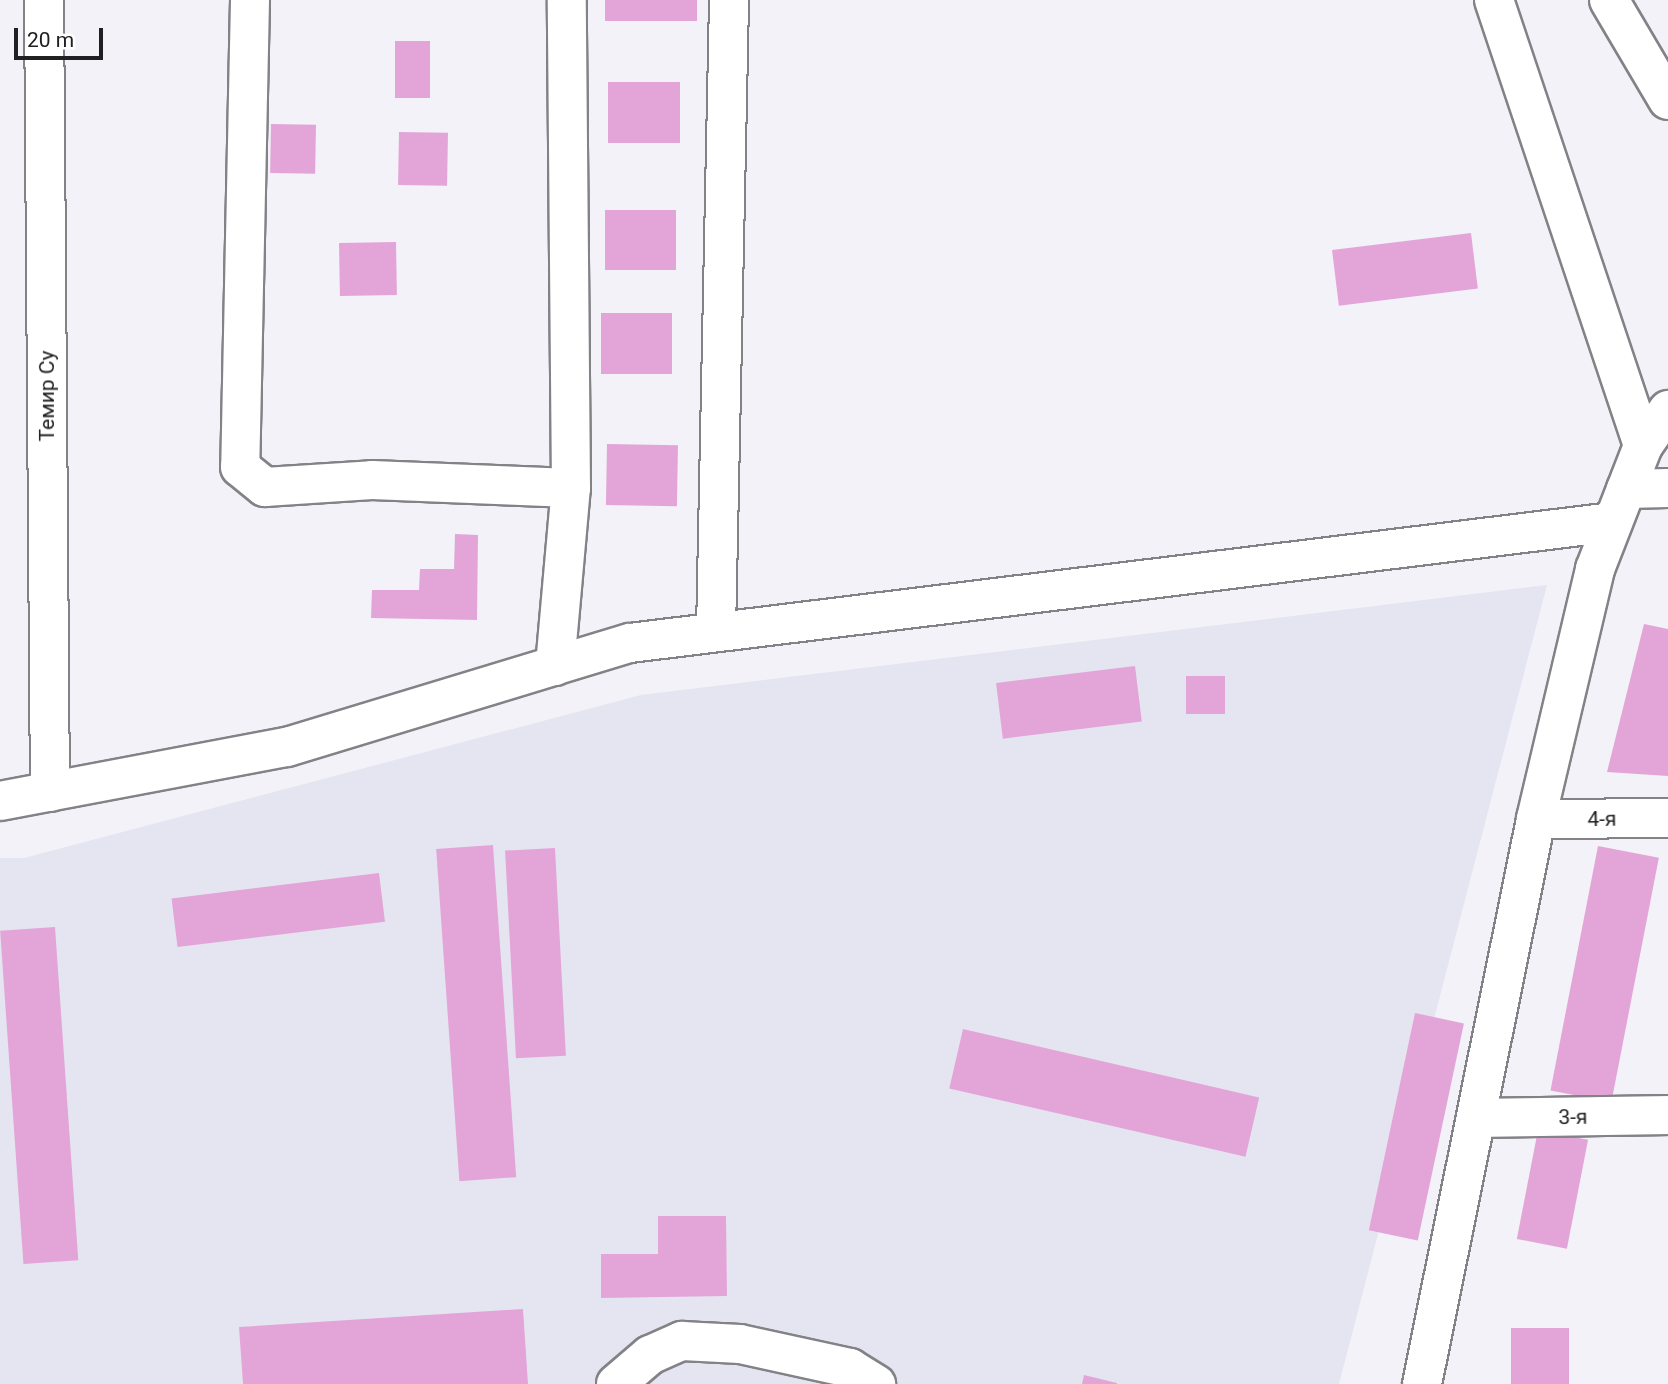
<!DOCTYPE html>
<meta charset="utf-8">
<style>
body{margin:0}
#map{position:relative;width:1668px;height:1384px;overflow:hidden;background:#f2f2f8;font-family:Roboto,sans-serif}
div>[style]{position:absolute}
.built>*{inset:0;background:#e5e5f2}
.building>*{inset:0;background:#e3a5d8;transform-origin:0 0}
.roads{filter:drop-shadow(2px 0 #828287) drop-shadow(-2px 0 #828287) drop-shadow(0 2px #828287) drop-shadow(0 -2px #828287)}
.minor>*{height:38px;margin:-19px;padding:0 19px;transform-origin:19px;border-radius:19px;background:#fff}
span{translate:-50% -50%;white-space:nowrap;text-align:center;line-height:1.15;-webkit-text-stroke:5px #fff;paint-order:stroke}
.street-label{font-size:21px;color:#202022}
.scale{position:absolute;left:14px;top:28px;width:89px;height:32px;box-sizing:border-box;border:4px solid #202022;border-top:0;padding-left:9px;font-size:21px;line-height:24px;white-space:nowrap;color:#202022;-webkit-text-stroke:5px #fff;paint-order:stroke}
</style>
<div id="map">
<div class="built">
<div style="clip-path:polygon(1547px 585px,1339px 1384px,0 1384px,0 858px,24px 858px,641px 695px)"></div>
</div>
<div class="building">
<div style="left:605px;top:0;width:92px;height:21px"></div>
<div style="left:395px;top:41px;width:35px;height:57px"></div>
<div style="left:608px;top:82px;width:72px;height:61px"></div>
<div style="left:271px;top:124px;width:45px;height:49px;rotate:1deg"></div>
<div style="left:399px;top:132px;width:49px;height:53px;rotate:1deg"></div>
<div style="left:605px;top:210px;width:71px;height:60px"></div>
<div style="left:1471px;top:233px;width:56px;height:140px;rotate:83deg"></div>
<div style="left:396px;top:242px;width:53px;height:57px;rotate:89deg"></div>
<div style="left:601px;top:313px;width:71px;height:61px"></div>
<div style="left:607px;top:444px;width:71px;height:61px;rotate:1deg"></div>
<div style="clip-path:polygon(455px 534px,478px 535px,477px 620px,371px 618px,372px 590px,419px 590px,420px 569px,454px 569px)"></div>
<div style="clip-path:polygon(1644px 624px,1668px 629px,1668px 776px,1607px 772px)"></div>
<div style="left:1135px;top:666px;width:56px;height:140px;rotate:83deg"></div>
<div style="left:1186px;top:676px;width:39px;height:38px"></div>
<div style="left:493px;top:845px;width:333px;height:57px;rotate:86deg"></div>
<div style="left:1598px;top:846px;width:62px;height:249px;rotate:11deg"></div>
<div style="left:555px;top:848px;width:208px;height:50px;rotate:87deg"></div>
<div style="left:379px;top:873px;width:49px;height:209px;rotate:83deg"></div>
<div style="left:55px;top:927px;width:334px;height:55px;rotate:86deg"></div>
<div style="left:1415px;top:1013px;width:50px;height:222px;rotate:12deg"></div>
<div style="left:963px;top:1029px;width:304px;height:61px;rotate:13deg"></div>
<div style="left:1538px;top:1130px;width:51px;height:111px;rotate:11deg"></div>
<div style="clip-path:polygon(658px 1216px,726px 1216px,727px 1296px,601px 1298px,601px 1254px,658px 1254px)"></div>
<div style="clip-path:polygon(523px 1309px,528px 1384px,243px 1384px,239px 1327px)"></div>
<div style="left:1511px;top:1328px;width:58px;height:56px"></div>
<div style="clip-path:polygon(1084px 1375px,1117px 1383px,1117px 1384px,1082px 1384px)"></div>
</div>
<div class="roads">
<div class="minor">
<div style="left:44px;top:0;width:792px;rotate:89.57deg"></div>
<div style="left:250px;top:0;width:467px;rotate:91.2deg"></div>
<div style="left:240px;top:467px;width:32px;rotate:39deg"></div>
<div style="left:265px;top:487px;width:107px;rotate:-3.7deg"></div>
<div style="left:372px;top:480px;width:199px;rotate:2.3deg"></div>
<div style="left:1494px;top:0;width:470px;rotate:71.5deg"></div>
<div style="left:1609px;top:0;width:116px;rotate:59.5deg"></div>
<div style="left:1626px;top:489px;width:42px;rotate:-1.4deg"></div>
<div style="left:716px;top:632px;width:632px;rotate:-88.82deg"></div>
<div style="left:555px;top:666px;width:179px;rotate:-84.9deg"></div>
<div style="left:571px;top:488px;width:488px;rotate:-90.5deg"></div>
<div style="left:0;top:801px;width:292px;rotate:-10.7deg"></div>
<div style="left:287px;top:747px;width:358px;rotate:-16.9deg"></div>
<div style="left:630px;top:643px;width:990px;rotate:-7.02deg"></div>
<div style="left:1536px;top:819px;width:132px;rotate:-0.4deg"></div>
<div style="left:1478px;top:1118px;width:190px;rotate:-0.9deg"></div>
<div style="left:616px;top:1384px;width:45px;rotate:-40.5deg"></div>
<div style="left:650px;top:1355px;width:35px;rotate:-24deg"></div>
<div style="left:682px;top:1341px;width:58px;rotate:3deg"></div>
<div style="left:740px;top:1344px;width:113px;rotate:12.3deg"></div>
<div style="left:850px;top:1368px;width:31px;rotate:32deg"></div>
<div style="left:1422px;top:1384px;width:576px;rotate:-78.59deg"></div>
<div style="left:1536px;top:819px;width:257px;rotate:-76.7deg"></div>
<div style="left:1595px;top:569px;width:132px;rotate:-68.7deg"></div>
<div style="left:1643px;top:446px;width:44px;rotate:-55.2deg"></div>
</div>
</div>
<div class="street-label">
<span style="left:47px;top:396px;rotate:-90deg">Темир Су</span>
<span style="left:1602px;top:819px;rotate:-1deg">4-я</span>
<span style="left:1573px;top:1117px;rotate:-1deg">3-я</span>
</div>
<div class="scale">20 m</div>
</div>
